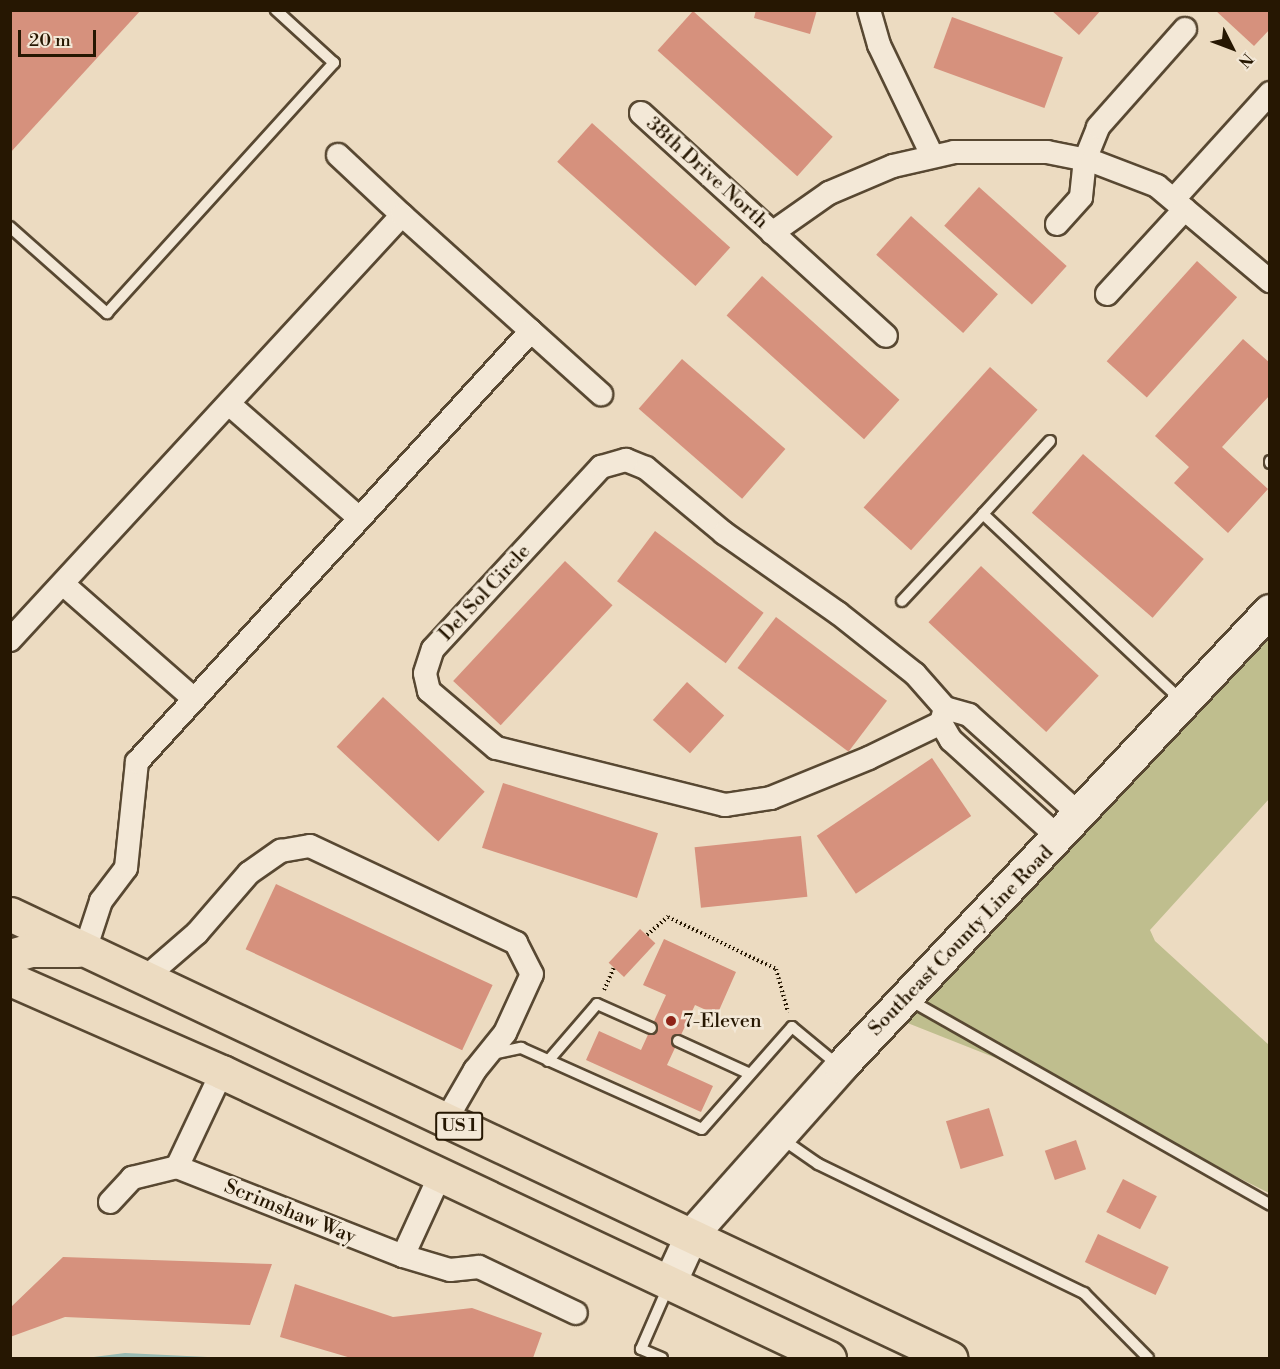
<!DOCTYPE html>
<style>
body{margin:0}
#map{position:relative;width:1280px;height:1369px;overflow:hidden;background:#ecdbc1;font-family:"Libre Bodoni",serif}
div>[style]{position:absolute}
.green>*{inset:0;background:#bfbe8e}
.water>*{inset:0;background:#99bbb3}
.building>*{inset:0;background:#d6917d;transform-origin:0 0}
.path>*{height:4px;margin-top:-2px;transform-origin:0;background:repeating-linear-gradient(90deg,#261702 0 1.5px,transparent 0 4.5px)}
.roads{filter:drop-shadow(2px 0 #584832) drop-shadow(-2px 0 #584832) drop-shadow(0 2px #584832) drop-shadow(0 -2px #584832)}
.lane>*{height:10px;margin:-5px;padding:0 5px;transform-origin:5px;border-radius:5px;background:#f3e8d7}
.street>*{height:22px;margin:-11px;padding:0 11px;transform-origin:11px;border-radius:11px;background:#f3e8d7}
.secondary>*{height:32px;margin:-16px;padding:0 16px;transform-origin:16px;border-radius:16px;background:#f3e8d7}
.primary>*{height:33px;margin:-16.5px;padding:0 16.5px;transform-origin:16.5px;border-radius:16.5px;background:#ecdbc1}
.dots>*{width:16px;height:16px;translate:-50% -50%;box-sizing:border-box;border:3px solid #f3e8d7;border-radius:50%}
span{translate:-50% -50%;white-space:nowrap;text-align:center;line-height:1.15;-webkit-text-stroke:5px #f3e8d7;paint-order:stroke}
.shield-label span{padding:2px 4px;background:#f3e8d7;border:2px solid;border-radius:4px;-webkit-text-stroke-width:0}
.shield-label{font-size:18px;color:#261702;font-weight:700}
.street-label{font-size:20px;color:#261702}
.poi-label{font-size:20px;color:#261702}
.left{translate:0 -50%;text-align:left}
.frame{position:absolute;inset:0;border:12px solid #261702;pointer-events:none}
.north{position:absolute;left:1202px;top:18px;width:60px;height:60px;-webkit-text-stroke:4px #f3e8d7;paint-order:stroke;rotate:132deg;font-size:16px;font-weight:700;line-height:24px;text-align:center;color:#261702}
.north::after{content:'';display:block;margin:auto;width:21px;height:27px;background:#261702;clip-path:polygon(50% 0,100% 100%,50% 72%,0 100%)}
.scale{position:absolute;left:18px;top:30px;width:78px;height:27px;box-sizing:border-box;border:3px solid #261702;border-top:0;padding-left:8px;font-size:18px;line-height:21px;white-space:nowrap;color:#261702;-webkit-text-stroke:4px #f3e8d7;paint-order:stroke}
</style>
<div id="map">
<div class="green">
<div style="clip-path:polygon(1269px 634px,1269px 799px,1150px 930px,1155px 941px,1269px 1045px,1269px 1193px,1011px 1064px,905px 1022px)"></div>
</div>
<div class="water">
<div style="clip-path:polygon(125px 1353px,228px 1358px,86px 1358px)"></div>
</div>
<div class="building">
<div style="clip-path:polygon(10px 10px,141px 10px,10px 153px)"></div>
<div style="clip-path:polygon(756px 10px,817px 10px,810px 34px,754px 18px)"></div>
<div style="clip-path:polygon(1051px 10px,1101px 10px,1079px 35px)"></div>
<div style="clip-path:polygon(1215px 10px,1270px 10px,1270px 29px,1254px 46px)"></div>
<div style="left:693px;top:11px;width:188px;height:53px;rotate:42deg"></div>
<div style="left:952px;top:17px;width:118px;height:54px;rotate:20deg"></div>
<div style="left:592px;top:123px;width:186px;height:52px;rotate:42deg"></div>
<div style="left:979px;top:187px;width:118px;height:52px;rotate:42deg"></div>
<div style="left:911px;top:216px;width:117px;height:52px;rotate:42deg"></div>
<div style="left:1197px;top:261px;width:54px;height:135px;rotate:42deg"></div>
<div style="left:762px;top:276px;width:185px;height:53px;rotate:42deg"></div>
<div style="clip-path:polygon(1243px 339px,1270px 363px,1270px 395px,1222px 447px,1268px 489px,1228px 533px,1174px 483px,1189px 467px,1155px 436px)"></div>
<div style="left:682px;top:359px;width:137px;height:66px;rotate:41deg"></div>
<div style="left:990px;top:367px;width:64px;height:189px;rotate:42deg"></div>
<div style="left:1083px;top:454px;width:160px;height:78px;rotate:41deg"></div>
<div style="left:655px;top:531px;width:136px;height:63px;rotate:37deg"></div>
<div style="left:565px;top:561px;width:65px;height:164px;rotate:43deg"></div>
<div style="left:981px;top:566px;width:161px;height:77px;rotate:43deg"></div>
<div style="left:776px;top:617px;width:139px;height:64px;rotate:37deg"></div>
<div style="left:687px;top:682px;width:50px;height:51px;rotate:42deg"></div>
<div style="left:383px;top:697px;width:139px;height:68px;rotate:43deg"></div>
<div style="left:932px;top:758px;width:70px;height:139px;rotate:56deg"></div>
<div style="left:503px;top:783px;width:163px;height:68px;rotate:18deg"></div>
<div style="left:801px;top:836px;width:61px;height:107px;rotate:84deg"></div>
<div style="left:276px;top:884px;width:239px;height:72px;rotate:25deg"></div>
<div style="left:640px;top:929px;width:21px;height:46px;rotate:43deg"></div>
<div style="clip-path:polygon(664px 939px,736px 972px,717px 1015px,695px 1005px,667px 1065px,713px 1086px,701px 1112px,586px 1060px,599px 1031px,641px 1050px,666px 995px,643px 985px)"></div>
<div style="left:989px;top:1108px;width:50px;height:45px;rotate:73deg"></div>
<div style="left:1076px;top:1140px;width:31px;height:33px;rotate:71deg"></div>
<div style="left:1123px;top:1179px;width:38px;height:37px;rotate:27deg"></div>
<div style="left:1098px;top:1234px;width:78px;height:31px;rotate:25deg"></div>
<div style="clip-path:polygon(63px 1257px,272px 1264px,250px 1325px,65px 1317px,10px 1337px,10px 1308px)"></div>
<div style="clip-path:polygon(295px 1284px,393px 1317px,472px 1308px,542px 1333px,533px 1358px,351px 1358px,280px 1337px)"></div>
</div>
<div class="path">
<div style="left:647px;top:935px;width:28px;rotate:-41deg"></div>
<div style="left:668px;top:917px;width:120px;rotate:25.7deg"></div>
<div style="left:776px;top:969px;width:45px;rotate:74.4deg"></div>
<div style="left:604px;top:990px;width:24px;rotate:-66deg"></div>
</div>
<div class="roads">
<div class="lane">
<div style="left:10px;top:227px;width:130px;rotate:41.6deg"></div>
<div style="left:107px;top:313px;width:338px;rotate:-47.8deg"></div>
<div style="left:334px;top:63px;width:79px;rotate:-137.6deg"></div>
<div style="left:1050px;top:441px;width:99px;rotate:132.5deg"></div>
<div style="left:983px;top:514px;width:273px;rotate:43.2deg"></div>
<div style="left:1270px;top:461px;width:2px;rotate:90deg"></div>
<div style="left:902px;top:601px;width:119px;rotate:-47deg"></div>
<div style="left:908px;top:999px;width:417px;rotate:29.6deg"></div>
<div style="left:678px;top:1041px;width:79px;rotate:24.6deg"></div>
<div style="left:492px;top:1054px;width:30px;rotate:-12deg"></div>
<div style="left:521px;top:1048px;width:198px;rotate:24.1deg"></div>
<div style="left:702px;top:1129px;width:136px;rotate:-48.6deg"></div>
<div style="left:792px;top:1027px;width:60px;rotate:39.6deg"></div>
<div style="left:548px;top:1061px;width:75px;rotate:-49.3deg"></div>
<div style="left:597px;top:1004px;width:59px;rotate:24deg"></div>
<div style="left:782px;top:1139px;width:44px;rotate:34.8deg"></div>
<div style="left:818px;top:1164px;width:296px;rotate:25.9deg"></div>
<div style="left:1084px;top:1293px;width:91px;rotate:45.4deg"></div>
<div style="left:662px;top:1358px;width:23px;rotate:-157deg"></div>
<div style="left:641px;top:1349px;width:70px;rotate:-66.4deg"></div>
</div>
<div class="street">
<div style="left:869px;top:10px;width:36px;rotate:74deg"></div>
<div style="left:879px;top:45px;width:122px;rotate:64.3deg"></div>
<div style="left:641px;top:113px;width:331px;rotate:42.3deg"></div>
<div style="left:338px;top:155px;width:88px;rotate:43.2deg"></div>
<div style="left:1174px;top:199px;width:143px;rotate:-47.8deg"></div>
<div style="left:1057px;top:224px;width:36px;rotate:-48deg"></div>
<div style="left:1081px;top:197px;width:37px;rotate:-84deg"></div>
<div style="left:1085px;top:160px;width:35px;rotate:-68deg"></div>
<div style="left:1098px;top:127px;width:131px;rotate:-48.4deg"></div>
<div style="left:772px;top:233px;width:70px;rotate:-35.1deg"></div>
<div style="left:829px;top:193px;width:69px;rotate:-22.9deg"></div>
<div style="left:893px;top:166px;width:63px;rotate:-12.9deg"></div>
<div style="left:954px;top:152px;width:93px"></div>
<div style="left:1047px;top:152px;width:46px;rotate:11.3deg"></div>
<div style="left:1092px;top:161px;width:70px;rotate:21deg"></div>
<div style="left:1157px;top:186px;width:148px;rotate:40.1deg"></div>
<div style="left:1107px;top:294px;width:115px;rotate:-47.5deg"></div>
<div style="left:229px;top:404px;width:173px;rotate:41.2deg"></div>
<div style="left:63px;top:584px;width:174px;rotate:41.3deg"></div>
<div style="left:10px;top:640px;width:578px;rotate:-47.31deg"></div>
<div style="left:402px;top:215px;width:268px;rotate:42deg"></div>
<div style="left:945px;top:708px;width:16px;rotate:105deg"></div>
<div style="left:941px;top:723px;width:80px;rotate:154.1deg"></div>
<div style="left:869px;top:758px;width:106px;rotate:157.8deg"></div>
<div style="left:771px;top:798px;width:47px;rotate:171.3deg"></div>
<div style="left:725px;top:805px;width:236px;rotate:-166deg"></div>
<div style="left:496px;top:748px;width:88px;rotate:-139.6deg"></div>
<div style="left:429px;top:691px;width:18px;rotate:-103deg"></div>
<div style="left:425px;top:673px;width:25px;rotate:-72deg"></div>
<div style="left:433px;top:649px;width:248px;rotate:-47.3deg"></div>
<div style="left:601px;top:467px;width:26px;rotate:-16deg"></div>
<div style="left:626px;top:460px;width:22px;rotate:22deg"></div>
<div style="left:646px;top:468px;width:102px;rotate:39.8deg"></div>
<div style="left:724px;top:533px;width:139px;rotate:35.1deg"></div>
<div style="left:838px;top:613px;width:98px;rotate:38.4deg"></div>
<div style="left:915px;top:674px;width:45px;rotate:48.6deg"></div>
<div style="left:945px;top:708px;width:25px;rotate:16deg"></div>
<div style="left:969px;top:715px;width:151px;rotate:42deg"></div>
<div style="left:941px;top:723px;width:20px;rotate:60deg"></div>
<div style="left:951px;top:740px;width:147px;rotate:42.2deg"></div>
<div style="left:85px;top:950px;width:52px;rotate:-71.9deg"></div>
<div style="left:101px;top:901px;width:41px;rotate:-52.9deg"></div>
<div style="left:126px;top:868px;width:107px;rotate:-84.1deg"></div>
<div style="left:137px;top:762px;width:584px;rotate:-47.57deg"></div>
<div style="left:145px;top:978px;width:69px;rotate:-40.9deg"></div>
<div style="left:197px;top:933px;width:79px;rotate:-49.1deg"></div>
<div style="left:249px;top:873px;width:39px;rotate:-35deg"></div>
<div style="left:281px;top:851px;width:29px;rotate:-10deg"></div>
<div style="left:310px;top:846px;width:228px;rotate:25.2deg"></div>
<div style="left:516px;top:943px;width:35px;rotate:63deg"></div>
<div style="left:532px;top:974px;width:65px;rotate:114.6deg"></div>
<div style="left:505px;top:1033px;width:48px;rotate:129deg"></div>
<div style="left:475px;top:1070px;width:58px;rotate:120.1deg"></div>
<div style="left:177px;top:1167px;width:105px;rotate:-64.7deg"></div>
<div style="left:110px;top:1202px;width:33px;rotate:-47deg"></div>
<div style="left:132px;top:1178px;width:46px;rotate:-13.7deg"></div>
<div style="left:177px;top:1167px;width:243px;rotate:21.5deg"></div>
<div style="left:403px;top:1256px;width:49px;rotate:16.6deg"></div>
<div style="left:450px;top:1270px;width:29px;rotate:-6deg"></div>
<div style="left:479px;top:1267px;width:107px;rotate:25.4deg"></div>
<div style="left:403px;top:1256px;width:89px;rotate:-65.4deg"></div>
</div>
<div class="secondary">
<div style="left:670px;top:1283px;width:53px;rotate:-65.4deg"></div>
<div style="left:692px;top:1235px;width:225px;rotate:-48.4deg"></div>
<div style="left:841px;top:1067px;width:626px;rotate:-46.75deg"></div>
</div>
<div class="primary">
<div style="left:10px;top:914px;width:1040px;rotate:25.28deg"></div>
<div style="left:10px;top:956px;width:22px;rotate:-16deg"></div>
<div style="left:31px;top:950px;width:46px"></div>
<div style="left:10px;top:979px;width:232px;rotate:23.7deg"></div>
<div style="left:222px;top:1072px;width:671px;rotate:25.23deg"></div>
</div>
</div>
<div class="dots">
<div style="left:671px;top:1021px;background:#8f2418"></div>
</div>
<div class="shield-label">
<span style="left:459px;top:1126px">US 1</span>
</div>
<div class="street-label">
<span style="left:707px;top:173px;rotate:42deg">38th Drive North</span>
<span style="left:485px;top:593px;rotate:-47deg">Del Sol Circle</span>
<span style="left:961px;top:941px;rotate:-46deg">Southeast County Line Road</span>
<span style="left:290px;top:1212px;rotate:22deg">Scrimshaw Way</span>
</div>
<div class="poi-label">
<span class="left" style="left:683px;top:1021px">7-Eleven</span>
</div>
<div class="frame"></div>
<div class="north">N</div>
<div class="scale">20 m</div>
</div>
